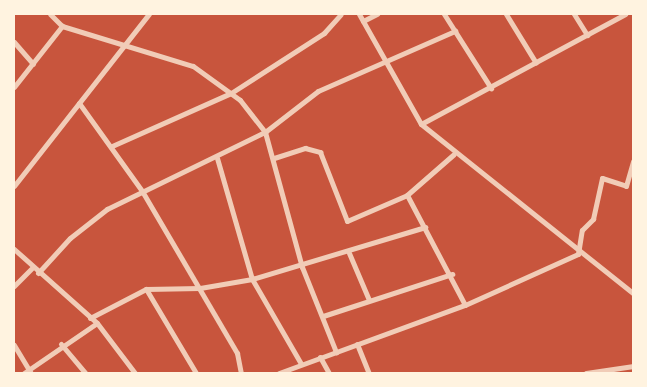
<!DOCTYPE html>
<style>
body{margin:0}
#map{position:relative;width:647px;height:387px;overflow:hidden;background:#c8553d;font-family:"Libre Baskerville",serif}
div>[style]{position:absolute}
.minor>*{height:5px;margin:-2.5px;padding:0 2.5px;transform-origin:2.5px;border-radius:2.5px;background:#f1ccb7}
span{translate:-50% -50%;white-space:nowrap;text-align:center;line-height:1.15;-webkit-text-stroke:4.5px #fff3e0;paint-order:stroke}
.frame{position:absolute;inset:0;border:15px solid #fff3e0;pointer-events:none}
</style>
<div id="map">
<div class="minor">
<div style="left:50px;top:14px;width:17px;rotate:45deg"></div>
<div style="left:62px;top:26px;width:137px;rotate:17deg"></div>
<div style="left:193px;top:66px;width:58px;rotate:35.9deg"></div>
<div style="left:240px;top:100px;width:41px;rotate:52deg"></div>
<div style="left:265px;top:132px;width:140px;rotate:74.7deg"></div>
<div style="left:302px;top:267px;width:92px;rotate:68.2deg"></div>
<div style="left:359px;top:14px;width:126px;rotate:60.6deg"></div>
<div style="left:421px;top:124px;width:271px;rotate:38.6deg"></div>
<div style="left:444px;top:14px;width:88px;rotate:57.6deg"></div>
<div style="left:506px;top:14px;width:57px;rotate:58.5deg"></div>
<div style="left:574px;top:14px;width:25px;rotate:58deg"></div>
<div style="left:363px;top:21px;width:16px;rotate:-27deg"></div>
<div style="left:14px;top:42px;width:29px;rotate:49deg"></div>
<div style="left:14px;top:87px;width:78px;rotate:-51.8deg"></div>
<div style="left:79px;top:103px;width:108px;rotate:54.4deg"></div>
<div style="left:142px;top:191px;width:188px;rotate:59.6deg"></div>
<div style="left:237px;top:353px;width:20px;rotate:79deg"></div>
<div style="left:421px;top:124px;width:232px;rotate:-28.3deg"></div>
<div style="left:112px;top:146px;width:130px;rotate:-24deg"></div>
<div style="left:231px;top:93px;width:111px;rotate:-32.8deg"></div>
<div style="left:324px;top:33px;width:25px;rotate:-48deg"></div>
<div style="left:217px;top:158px;width:126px;rotate:73.9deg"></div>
<div style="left:252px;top:279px;width:98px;rotate:60deg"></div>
<div style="left:274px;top:158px;width:33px;rotate:-18deg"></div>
<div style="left:305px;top:148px;width:16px;rotate:15deg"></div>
<div style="left:320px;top:152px;width:74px;rotate:68.6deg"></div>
<div style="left:347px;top:221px;width:65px;rotate:-23.4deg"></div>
<div style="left:407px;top:195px;width:62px;rotate:-41.1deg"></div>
<div style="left:14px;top:186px;width:219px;rotate:-51.9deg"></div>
<div style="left:407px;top:195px;width:124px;rotate:62.2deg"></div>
<div style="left:14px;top:249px;width:111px;rotate:41.7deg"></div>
<div style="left:97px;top:323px;width:63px;rotate:52.8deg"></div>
<div style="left:349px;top:253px;width:51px;rotate:66.9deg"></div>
<div style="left:38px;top:273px;width:47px;rotate:-47.6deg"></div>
<div style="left:70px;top:238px;width:47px;rotate:-38.1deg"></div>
<div style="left:107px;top:209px;width:176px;rotate:-26deg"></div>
<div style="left:265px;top:132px;width:67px;rotate:-37.7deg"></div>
<div style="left:318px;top:91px;width:150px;rotate:-23.7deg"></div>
<div style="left:14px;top:286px;width:25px;rotate:-45deg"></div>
<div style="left:146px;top:289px;width:98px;rotate:59.2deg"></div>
<div style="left:323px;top:316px;width:136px;rotate:-18deg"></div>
<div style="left:90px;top:318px;width:63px;rotate:-27.4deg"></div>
<div style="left:146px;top:289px;width:54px;rotate:-1.1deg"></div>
<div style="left:200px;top:288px;width:53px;rotate:-9.8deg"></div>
<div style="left:252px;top:279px;width:181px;rotate:-16.7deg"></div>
<div style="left:61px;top:344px;width:38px;rotate:50deg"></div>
<div style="left:357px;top:344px;width:31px;rotate:68deg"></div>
<div style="left:14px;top:345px;width:33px;rotate:59deg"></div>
<div style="left:320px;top:357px;width:18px;rotate:61deg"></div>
<div style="left:24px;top:373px;width:88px;rotate:-34.4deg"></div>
<div style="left:279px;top:373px;width:198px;rotate:-20.1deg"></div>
<div style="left:465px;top:305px;width:124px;rotate:-24.3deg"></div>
<div style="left:578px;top:254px;width:24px;rotate:-81deg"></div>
<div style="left:582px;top:230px;width:16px;rotate:-45deg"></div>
<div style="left:593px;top:219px;width:42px;rotate:-77.6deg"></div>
<div style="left:602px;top:178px;width:25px;rotate:18deg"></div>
<div style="left:626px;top:186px;width:26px;rotate:-74deg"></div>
<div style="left:586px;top:373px;width:48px;rotate:-8.5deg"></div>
</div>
<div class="frame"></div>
</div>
